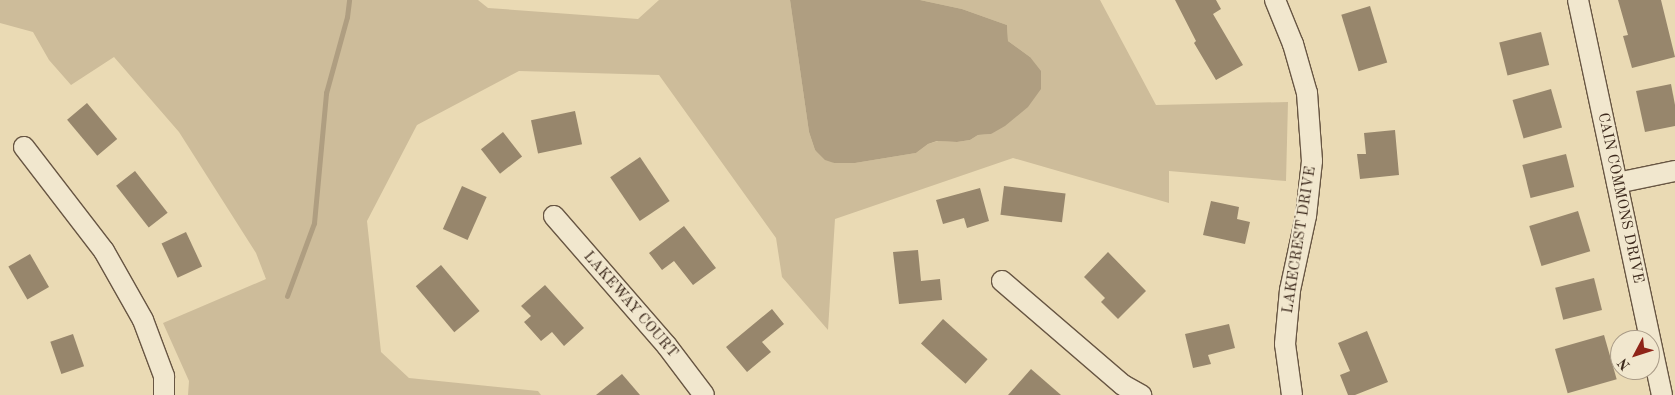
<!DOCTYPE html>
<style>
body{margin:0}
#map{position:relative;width:1675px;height:395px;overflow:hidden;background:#eadab4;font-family:"Old Standard TT",serif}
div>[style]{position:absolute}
.green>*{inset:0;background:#cdbc9a}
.water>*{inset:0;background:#af9e81}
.stream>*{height:5px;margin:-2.5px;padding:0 2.5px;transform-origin:2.5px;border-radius:2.5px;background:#af9e81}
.building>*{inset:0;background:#97866c;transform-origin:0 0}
.roads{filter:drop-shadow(1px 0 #685643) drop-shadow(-1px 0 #685643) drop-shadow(0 1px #685643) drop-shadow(0 -1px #685643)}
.minor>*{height:20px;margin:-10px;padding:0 10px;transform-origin:10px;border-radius:10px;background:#f1e7ce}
span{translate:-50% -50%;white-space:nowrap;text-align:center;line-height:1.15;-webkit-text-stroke:4px #f1e7ce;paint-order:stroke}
.street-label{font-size:15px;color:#3d2a1d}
.north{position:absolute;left:1610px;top:330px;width:50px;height:50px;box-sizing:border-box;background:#f1e7ce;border:1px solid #a99b87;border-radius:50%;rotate:230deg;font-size:14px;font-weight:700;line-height:20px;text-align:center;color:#3d2a1d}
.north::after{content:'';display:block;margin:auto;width:18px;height:22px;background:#8f2418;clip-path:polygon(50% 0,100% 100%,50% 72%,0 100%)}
</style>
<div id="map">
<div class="green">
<div style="clip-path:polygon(0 0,478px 0,488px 8px,638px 19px,659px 0,790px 0,809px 132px,815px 150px,834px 163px,855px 163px,916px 153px,928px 144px,938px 141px,957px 142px,970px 140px,978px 135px,991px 134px,1030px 57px,1008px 41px,1007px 25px,962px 9px,920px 0,1100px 0,1156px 105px,1288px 102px,1286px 181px,1169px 171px,1169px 203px,1013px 158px,835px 219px,828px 330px,782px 277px,776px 238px,659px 75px,519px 71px,417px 125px,367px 221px,381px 352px,409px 378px,538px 391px,541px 395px,188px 395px,189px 381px,163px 323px,266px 279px,256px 253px,179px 132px,114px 57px,71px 85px,49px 60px,33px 32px,0 23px)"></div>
</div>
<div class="water">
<div style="clip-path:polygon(790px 0,920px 0,962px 9px,1007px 25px,1008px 41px,1030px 57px,1041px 71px,1041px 89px,1028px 107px,1005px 126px,991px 134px,978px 135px,970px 140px,957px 142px,937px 141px,928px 144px,916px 153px,855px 163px,834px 163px,825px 160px,815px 150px,809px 132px)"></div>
</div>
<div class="stream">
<div style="left:287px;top:296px;width:78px;rotate:-69.7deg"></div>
<div style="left:314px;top:223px;width:131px;rotate:-84.7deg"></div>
<div style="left:326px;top:93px;width:79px;rotate:-74.6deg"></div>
<div style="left:347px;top:17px;width:17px;rotate:-83deg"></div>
</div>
<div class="building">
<div style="clip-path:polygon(1175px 0,1216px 0,1221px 9px,1213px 14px,1243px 65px,1216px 80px,1194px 43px,1196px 41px)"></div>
<div style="clip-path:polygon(1618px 0,1661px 0,1675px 57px,1632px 68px,1623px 36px,1628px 35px)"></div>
<div style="left:1370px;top:6px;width:59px;height:30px;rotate:73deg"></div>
<div style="left:1541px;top:32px;width:34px;height:43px;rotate:76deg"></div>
<div style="clip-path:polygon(1671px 84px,1675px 105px,1675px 126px,1645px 132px,1636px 91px)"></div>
<div style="left:1551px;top:89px;width:40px;height:40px;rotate:74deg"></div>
<div style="left:87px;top:103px;width:47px;height:26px;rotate:50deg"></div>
<div style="left:575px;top:111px;width:34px;height:45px;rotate:78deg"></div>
<div style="clip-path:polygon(1395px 130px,1399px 175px,1360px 179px,1357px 154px,1366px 154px,1364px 133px)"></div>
<div style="left:503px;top:132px;width:31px;height:28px;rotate:52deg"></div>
<div style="left:1566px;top:154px;width:34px;height:45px;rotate:76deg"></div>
<div style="left:640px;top:157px;width:53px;height:36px;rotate:56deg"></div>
<div style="left:135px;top:171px;width:53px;height:24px;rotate:52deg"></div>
<div style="left:462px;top:186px;width:27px;height:47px;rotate:24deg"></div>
<div style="left:1004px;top:186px;width:62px;height:29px;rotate:7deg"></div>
<div style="clip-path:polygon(980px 188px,989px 221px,967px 228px,964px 218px,943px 224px,936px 200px)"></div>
<div style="clip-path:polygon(1211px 201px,1239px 207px,1237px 219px,1250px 222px,1245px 244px,1203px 235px)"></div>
<div style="left:1578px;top:211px;width:42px;height:51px;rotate:73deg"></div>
<div style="clip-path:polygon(684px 226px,716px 268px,693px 285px,674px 261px,662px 270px,649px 253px)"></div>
<div style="left:186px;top:232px;width:38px;height:27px;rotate:65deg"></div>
<div style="clip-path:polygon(918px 250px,921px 281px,940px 279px,942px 300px,899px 304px,893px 252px)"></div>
<div style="clip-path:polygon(1108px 252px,1146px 291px,1118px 319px,1101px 302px,1105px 298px,1084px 277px)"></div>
<div style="left:30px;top:254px;width:38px;height:25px;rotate:60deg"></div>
<div style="left:441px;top:265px;width:60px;height:33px;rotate:50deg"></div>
<div style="left:1594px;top:278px;width:33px;height:40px;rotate:76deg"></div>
<div style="clip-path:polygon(545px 285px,584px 328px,564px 346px,552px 332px,541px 341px,524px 322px,531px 316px,521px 306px)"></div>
<div style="clip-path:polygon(772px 309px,784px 324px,762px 342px,771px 352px,747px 372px,726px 347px)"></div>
<div style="left:943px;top:319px;width:60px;height:33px;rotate:42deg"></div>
<div style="clip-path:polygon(1229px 324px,1235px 348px,1208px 355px,1211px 364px,1193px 368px,1185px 334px)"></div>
<div style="clip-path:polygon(1367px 331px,1388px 382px,1355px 395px,1348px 395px,1340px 375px,1350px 371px,1338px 343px)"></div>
<div style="left:73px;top:334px;width:34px;height:24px;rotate:71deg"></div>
<div style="left:1604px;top:335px;width:46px;height:51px;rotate:74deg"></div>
<div style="clip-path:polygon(1031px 369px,1061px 395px,1008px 395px)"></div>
<div style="clip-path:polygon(622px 374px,640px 395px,596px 395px)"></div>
</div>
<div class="roads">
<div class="minor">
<div style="left:1275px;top:0;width:48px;rotate:67.8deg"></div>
<div style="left:1293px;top:44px;width:51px;rotate:74.1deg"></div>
<div style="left:1307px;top:93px;width:68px;rotate:85.8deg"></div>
<div style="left:1312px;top:161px;width:55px;rotate:96.2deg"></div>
<div style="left:1306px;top:216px;width:76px;rotate:102.2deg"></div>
<div style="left:1290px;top:290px;width:54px;rotate:95.3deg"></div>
<div style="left:1285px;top:344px;width:51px;rotate:82.2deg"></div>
<div style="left:1578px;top:0;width:404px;rotate:78deg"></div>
<div style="left:24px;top:147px;width:131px;rotate:52.4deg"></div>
<div style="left:104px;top:251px;width:79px;rotate:60.5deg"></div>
<div style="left:143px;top:320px;width:60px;rotate:69.4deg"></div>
<div style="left:164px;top:376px;width:19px;rotate:90deg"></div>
<div style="left:1617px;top:183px;width:59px;rotate:-11.7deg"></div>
<div style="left:554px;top:216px;width:172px;rotate:49deg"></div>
<div style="left:667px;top:346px;width:61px;rotate:52.9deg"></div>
<div style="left:1002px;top:281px;width:160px;rotate:40.7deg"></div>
<div style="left:1123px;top:385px;width:21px;rotate:29deg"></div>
</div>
</div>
<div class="street-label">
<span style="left:1620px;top:198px;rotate:78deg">CAIN COMMONS DRIVE</span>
<span style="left:1300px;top:240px;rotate:-81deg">LAKECREST DRIVE</span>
<span style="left:630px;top:305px;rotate:49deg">LAKEWAY COURT</span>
</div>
<div class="north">N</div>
</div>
